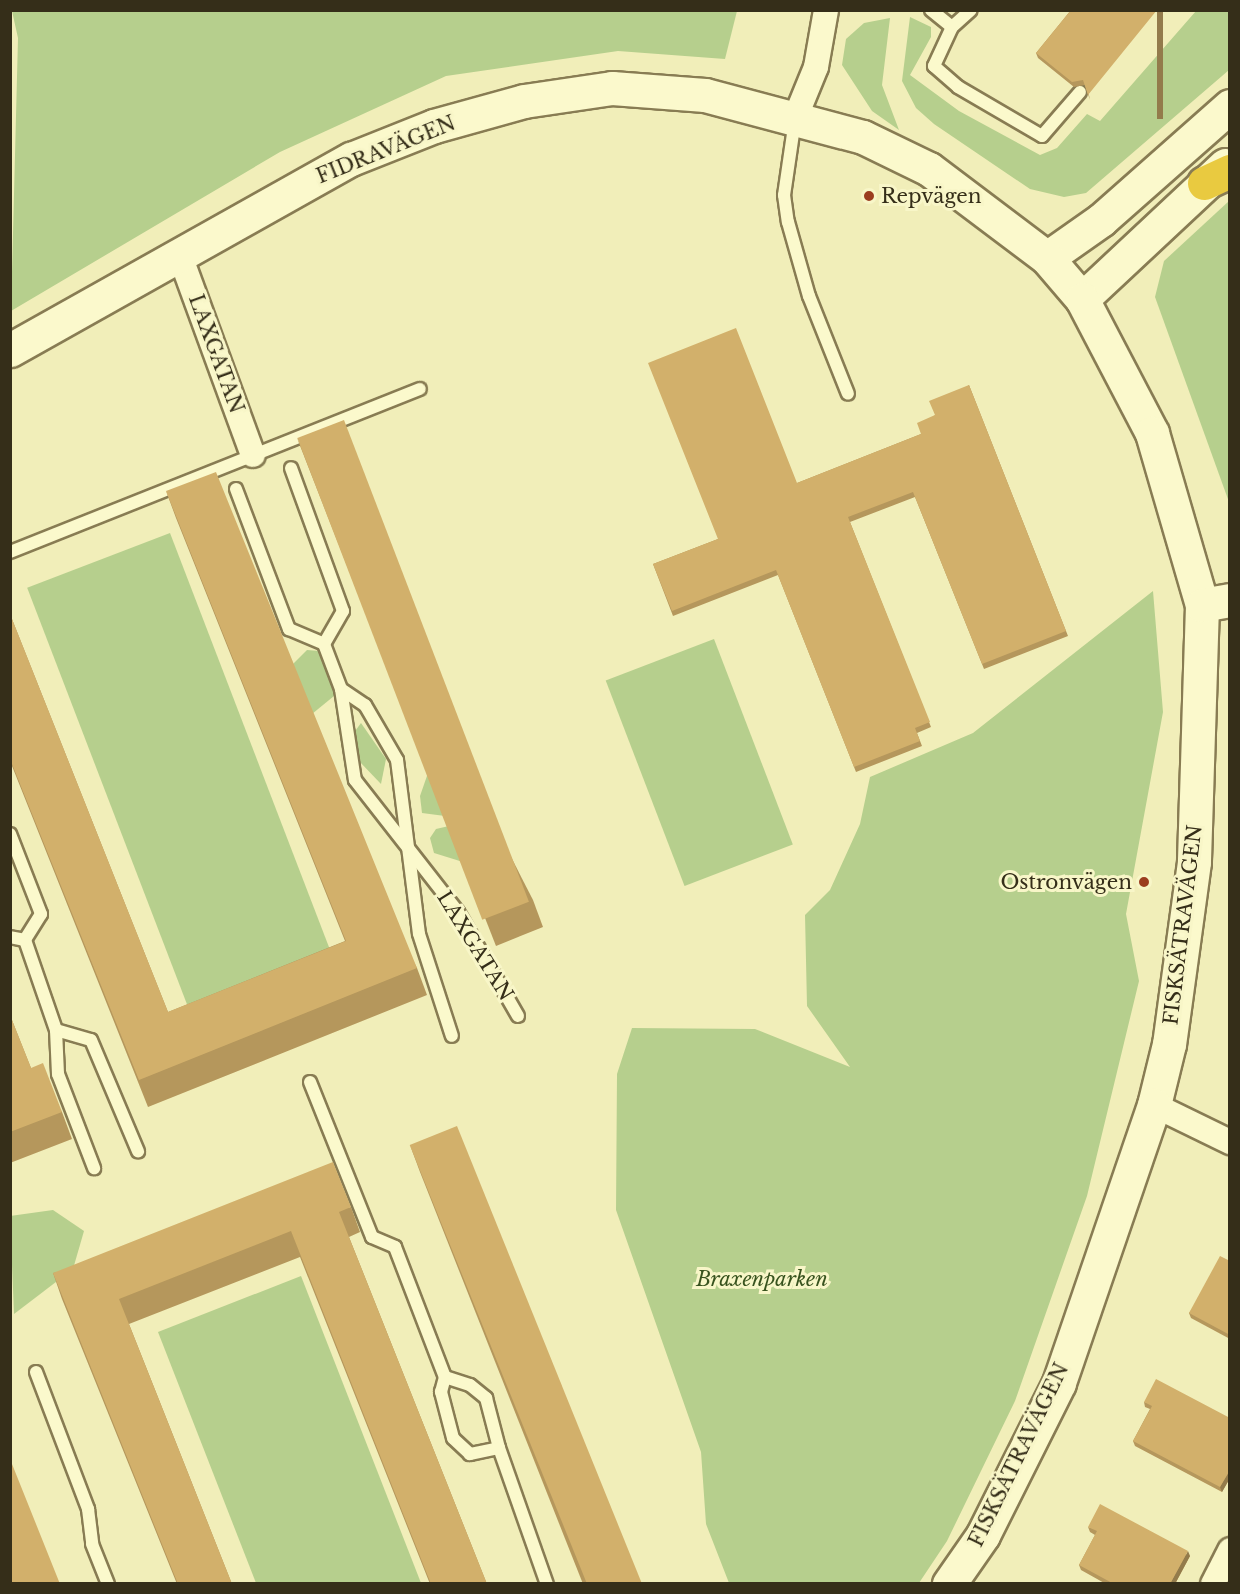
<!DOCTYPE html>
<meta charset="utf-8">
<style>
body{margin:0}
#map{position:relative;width:1240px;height:1594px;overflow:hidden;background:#f1eeb9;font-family:"Libre Baskerville",serif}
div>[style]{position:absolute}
.green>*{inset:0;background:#b6cf8d;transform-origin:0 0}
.roads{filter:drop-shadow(2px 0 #887c53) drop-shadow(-2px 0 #887c53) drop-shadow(0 2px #887c53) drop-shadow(0 -2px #887c53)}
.lane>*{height:12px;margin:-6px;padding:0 6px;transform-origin:6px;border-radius:6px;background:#fbf9cc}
.street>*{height:24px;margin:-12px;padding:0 12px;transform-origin:12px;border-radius:12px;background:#fbf9cc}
.secondary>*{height:33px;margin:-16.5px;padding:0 16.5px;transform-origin:16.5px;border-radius:16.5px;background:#fbf9cc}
.highway>*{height:33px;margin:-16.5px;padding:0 16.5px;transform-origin:16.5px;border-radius:16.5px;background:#e9ca40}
.wall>*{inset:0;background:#b5975c}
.shaded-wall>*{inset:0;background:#937b4b;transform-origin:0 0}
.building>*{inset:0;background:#d2b06b;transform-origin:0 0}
.dots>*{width:16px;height:16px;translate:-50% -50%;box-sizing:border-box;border:3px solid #f8f6c8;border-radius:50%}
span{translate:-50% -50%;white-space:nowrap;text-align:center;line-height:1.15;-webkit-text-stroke:6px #f8f6c8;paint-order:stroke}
.street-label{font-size:20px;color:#352e19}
.poi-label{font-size:20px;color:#352e19}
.left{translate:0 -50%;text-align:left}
.right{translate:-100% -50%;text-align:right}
.park-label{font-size:20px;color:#38531e;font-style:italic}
.frame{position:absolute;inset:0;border:12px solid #352e19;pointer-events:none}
</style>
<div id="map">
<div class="green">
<div style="clip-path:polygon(12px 11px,12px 10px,737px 11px,725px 59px,618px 51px,446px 76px,280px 152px,11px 311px,18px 38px)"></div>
<div style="clip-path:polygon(1196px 11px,1229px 11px,1229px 70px,1086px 193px,1064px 197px,1030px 189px,934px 124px,916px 108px,902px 81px,910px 17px,931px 27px,931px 37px,910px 75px,959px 111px,1040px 155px,1057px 148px,1087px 114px,1100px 121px)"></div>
<div style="clip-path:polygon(890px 18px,882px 85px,899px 130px,872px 111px,842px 65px,846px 39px,864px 23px)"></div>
<div style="clip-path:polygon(1229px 201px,1229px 502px,1155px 297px,1164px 261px)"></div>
<div style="left:170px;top:533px;width:447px;height:153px;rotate:69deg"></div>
<div style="clip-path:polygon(1153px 591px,1163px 712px,1126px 914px,1139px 981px,1087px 1196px,1015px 1401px,947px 1541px,919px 1583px,729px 1583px,706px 1524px,701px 1452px,616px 1210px,617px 1074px,632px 1028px,755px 1029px,850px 1067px,807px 1006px,805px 915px,830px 890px,860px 824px,870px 777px,973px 733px)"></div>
<div style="left:714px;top:639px;width:220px;height:116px;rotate:69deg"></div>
<div style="clip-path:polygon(307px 650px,319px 651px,335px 686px,334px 696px,312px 714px,292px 665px)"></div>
<div style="clip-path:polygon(361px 723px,386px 759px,381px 784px,359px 761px,353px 734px)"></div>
<div style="clip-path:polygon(428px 773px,445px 816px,422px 813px,420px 796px)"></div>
<div style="clip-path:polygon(449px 826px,463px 862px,434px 853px,430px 838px,436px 829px)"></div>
<div style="clip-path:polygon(53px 1210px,84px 1231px,73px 1269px,14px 1314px,10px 1216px)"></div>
<div style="clip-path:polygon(301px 1276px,421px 1583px,256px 1583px,158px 1332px)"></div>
</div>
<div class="roads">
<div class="lane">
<div style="left:931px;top:10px;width:27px;rotate:39deg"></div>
<div style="left:952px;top:27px;width:43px;rotate:114.8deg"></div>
<div style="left:934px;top:66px;width:32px;rotate:41deg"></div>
<div style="left:958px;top:87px;width:97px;rotate:30.3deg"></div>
<div style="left:1042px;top:136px;width:58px;rotate:-49.2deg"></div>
<div style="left:952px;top:27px;width:25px;rotate:-42deg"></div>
<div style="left:795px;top:120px;width:76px;rotate:98.3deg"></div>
<div style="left:784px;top:195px;width:27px;rotate:82deg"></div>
<div style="left:788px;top:222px;width:77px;rotate:74.2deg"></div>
<div style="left:809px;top:296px;width:105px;rotate:68.3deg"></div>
<div style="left:236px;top:489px;width:150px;rotate:69.3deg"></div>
<div style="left:289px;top:629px;width:38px;rotate:23deg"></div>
<div style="left:324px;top:644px;width:38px;rotate:-60deg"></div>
<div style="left:343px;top:611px;width:152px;rotate:-110deg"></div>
<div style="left:10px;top:552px;width:441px;rotate:-21.7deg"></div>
<div style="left:324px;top:644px;width:48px;rotate:69.3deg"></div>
<div style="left:341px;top:689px;width:92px;rotate:81.3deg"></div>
<div style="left:355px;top:780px;width:167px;rotate:52deg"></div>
<div style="left:458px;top:912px;width:120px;rotate:60deg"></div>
<div style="left:341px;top:689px;width:29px;rotate:34deg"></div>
<div style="left:365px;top:705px;width:64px;rotate:59.8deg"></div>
<div style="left:397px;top:760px;width:175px;rotate:82.8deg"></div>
<div style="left:419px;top:934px;width:107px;rotate:72.1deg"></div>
<div style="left:10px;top:834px;width:86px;rotate:68.8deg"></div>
<div style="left:41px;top:914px;width:31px;rotate:122deg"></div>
<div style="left:25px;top:940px;width:15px;rotate:-169deg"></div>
<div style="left:25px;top:940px;width:95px;rotate:71deg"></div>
<div style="left:56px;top:1030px;width:36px;rotate:16deg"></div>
<div style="left:91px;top:1040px;width:121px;rotate:67.1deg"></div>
<div style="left:56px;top:1030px;width:44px;rotate:87.4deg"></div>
<div style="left:58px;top:1074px;width:101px;rotate:69deg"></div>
<div style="left:310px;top:1082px;width:167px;rotate:68.2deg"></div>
<div style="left:372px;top:1237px;width:25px;rotate:23deg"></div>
<div style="left:395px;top:1247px;width:139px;rotate:69deg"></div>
<div style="left:36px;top:1372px;width:147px;rotate:69.2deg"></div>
<div style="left:88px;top:1509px;width:35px;rotate:83deg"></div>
<div style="left:92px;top:1544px;width:43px;rotate:68.2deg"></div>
<div style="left:445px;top:1377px;width:26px;rotate:18deg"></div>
<div style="left:470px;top:1385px;width:21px;rotate:39deg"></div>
<div style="left:486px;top:1398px;width:52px;rotate:75.4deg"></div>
<div style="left:499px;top:1448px;width:30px;rotate:168deg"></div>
<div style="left:470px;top:1454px;width:23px;rotate:-137deg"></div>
<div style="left:453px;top:1438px;width:48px;rotate:-104.6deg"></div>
<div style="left:441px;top:1392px;width:16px;rotate:-75deg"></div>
<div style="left:499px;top:1448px;width:144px;rotate:70.6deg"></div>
</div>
<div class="street">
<div style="left:796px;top:116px;width:53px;rotate:-67.8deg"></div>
<div style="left:816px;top:67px;width:58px;rotate:-80deg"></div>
<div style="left:179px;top:253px;width:215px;rotate:69.9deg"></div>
<div style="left:1154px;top:1105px;width:85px;rotate:26deg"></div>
<div style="left:1213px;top:1584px;width:38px;rotate:-63deg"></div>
</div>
<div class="secondary">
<div style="left:1047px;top:258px;width:66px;rotate:-35.1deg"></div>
<div style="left:1101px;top:220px;width:172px;rotate:-41.5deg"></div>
<div style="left:1082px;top:299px;width:196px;rotate:-43.1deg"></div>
<div style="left:10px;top:350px;width:391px;rotate:-29.3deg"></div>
<div style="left:351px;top:159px;width:89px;rotate:-21.7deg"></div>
<div style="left:434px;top:126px;width:93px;rotate:-15.5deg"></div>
<div style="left:524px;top:101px;width:89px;rotate:-8.4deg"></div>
<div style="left:612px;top:88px;width:93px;rotate:4.3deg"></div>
<div style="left:705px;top:95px;width:163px;rotate:14.9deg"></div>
<div style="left:863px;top:137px;width:73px;rotate:25.9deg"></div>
<div style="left:929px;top:169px;width:148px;rotate:37deg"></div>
<div style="left:1047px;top:258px;width:54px;rotate:49.5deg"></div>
<div style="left:1082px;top:299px;width:151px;rotate:62.4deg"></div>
<div style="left:1152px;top:433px;width:179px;rotate:73.8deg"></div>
<div style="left:1202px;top:605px;width:257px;rotate:91.8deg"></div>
<div style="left:1194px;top:862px;width:184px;rotate:97.8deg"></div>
<div style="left:1169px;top:1044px;width:63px;rotate:103.8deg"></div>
<div style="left:1154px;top:1105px;width:294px;rotate:108.9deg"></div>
<div style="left:1059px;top:1383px;width:170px;rotate:116.6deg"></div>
<div style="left:983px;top:1535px;width:60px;rotate:124.8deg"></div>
<div style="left:1202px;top:605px;width:28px;rotate:-10deg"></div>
</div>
<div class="highway">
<div style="left:1204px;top:183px;width:29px;rotate:-25deg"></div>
</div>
</div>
<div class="wall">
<div style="clip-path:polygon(1071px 10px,1090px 100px,1085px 85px,1074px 87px,1038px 58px,1036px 53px)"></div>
<div style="clip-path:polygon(969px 385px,1068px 636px,984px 669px,915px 497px,850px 522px,931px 727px,917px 733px,922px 746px,856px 772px,778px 575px,673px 616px,653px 564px,718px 539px,797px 483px,921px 434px,935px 415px)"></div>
<div style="clip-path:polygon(297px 438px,533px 900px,543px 927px,496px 946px)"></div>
<div style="clip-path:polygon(166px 491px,417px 968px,427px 995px,148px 1107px,10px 761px,10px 614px,168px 1012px,345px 941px,176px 518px)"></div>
<div style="clip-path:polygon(10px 1015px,31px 1068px,62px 1112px,72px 1139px,10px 1163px)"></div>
<div style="clip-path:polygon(410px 1145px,639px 1584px,583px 1584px,420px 1172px)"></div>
<div style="clip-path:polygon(351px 1207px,360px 1232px,349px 1237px,487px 1584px,430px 1584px,300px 1257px,129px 1324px,232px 1584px,177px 1584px,62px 1299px,53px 1273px)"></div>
<div style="clip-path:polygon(1230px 1261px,1230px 1339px,1191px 1318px,1189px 1313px)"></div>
<div style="clip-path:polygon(1144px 1402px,1230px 1418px,1230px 1478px,1222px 1492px,1135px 1446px,1133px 1441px,1150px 1409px,1145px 1407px)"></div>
<div style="clip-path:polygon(1088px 1527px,1190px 1556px,1175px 1584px,1106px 1584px,1081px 1570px,1079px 1565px,1095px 1535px,1090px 1532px)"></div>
</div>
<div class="shaded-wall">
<div style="left:1157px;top:10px;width:6px;height:109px"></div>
<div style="clip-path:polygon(1230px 1470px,1230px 1478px,1222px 1492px,1220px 1487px)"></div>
<div style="clip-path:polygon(1188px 1551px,1190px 1556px,1175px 1584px,1170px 1584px)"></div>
</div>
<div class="building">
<div style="clip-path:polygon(1071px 10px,1157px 10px,1088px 95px,1083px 80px,1072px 82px,1036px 53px)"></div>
<div style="clip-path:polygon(736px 328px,797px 483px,921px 434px,917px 423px,935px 415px,929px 401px,969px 385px,1066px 631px,982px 664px,913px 492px,848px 517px,930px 722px,915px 728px,920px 741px,854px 767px,776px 570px,672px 611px,653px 564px,718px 539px,648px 363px)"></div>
<div style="left:344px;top:420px;width:516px;height:50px;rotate:69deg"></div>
<div style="clip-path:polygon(216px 472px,417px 968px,139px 1080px,10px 759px,10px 614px,168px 1012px,346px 941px,166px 491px)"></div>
<div style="clip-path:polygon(10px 1015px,31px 1068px,43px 1063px,62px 1112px,10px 1132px)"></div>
<div style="left:457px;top:1126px;width:493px;height:51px;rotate:68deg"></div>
<div style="clip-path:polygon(333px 1162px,351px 1207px,339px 1212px,487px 1584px,431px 1584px,291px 1231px,119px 1299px,232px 1584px,178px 1584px,53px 1273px)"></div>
<div style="clip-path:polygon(1220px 1256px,1230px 1261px,1230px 1335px,1189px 1313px)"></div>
<div style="clip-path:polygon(1156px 1379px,1230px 1418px,1230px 1470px,1220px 1487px,1133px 1441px,1152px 1406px,1144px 1402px)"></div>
<div style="clip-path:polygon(10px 1459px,60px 1584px,10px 1584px)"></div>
<div style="clip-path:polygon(1100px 1504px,1188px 1551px,1170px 1584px,1114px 1584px,1079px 1565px,1097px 1531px,1088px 1527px)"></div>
</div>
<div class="dots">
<div style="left:869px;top:196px;background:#9b3d1f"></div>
<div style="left:1144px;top:882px;background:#9b3d1f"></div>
</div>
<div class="street-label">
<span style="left:386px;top:150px;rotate:-22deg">FIDRAVÄGEN</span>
<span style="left:216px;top:354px;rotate:70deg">LAXGATAN</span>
<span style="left:1183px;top:925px;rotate:-83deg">FISKSÄTRAVÄGEN</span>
<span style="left:475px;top:946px;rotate:58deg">LAXGATAN</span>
<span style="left:1019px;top:1455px;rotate:-64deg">FISKSÄTRAVÄGEN</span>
</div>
<div class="poi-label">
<span class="left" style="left:881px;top:196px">Repvägen</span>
<span class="right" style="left:1132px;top:882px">Ostronvägen</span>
</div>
<div class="park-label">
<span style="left:762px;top:1279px">Braxenparken</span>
</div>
<div class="frame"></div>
</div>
